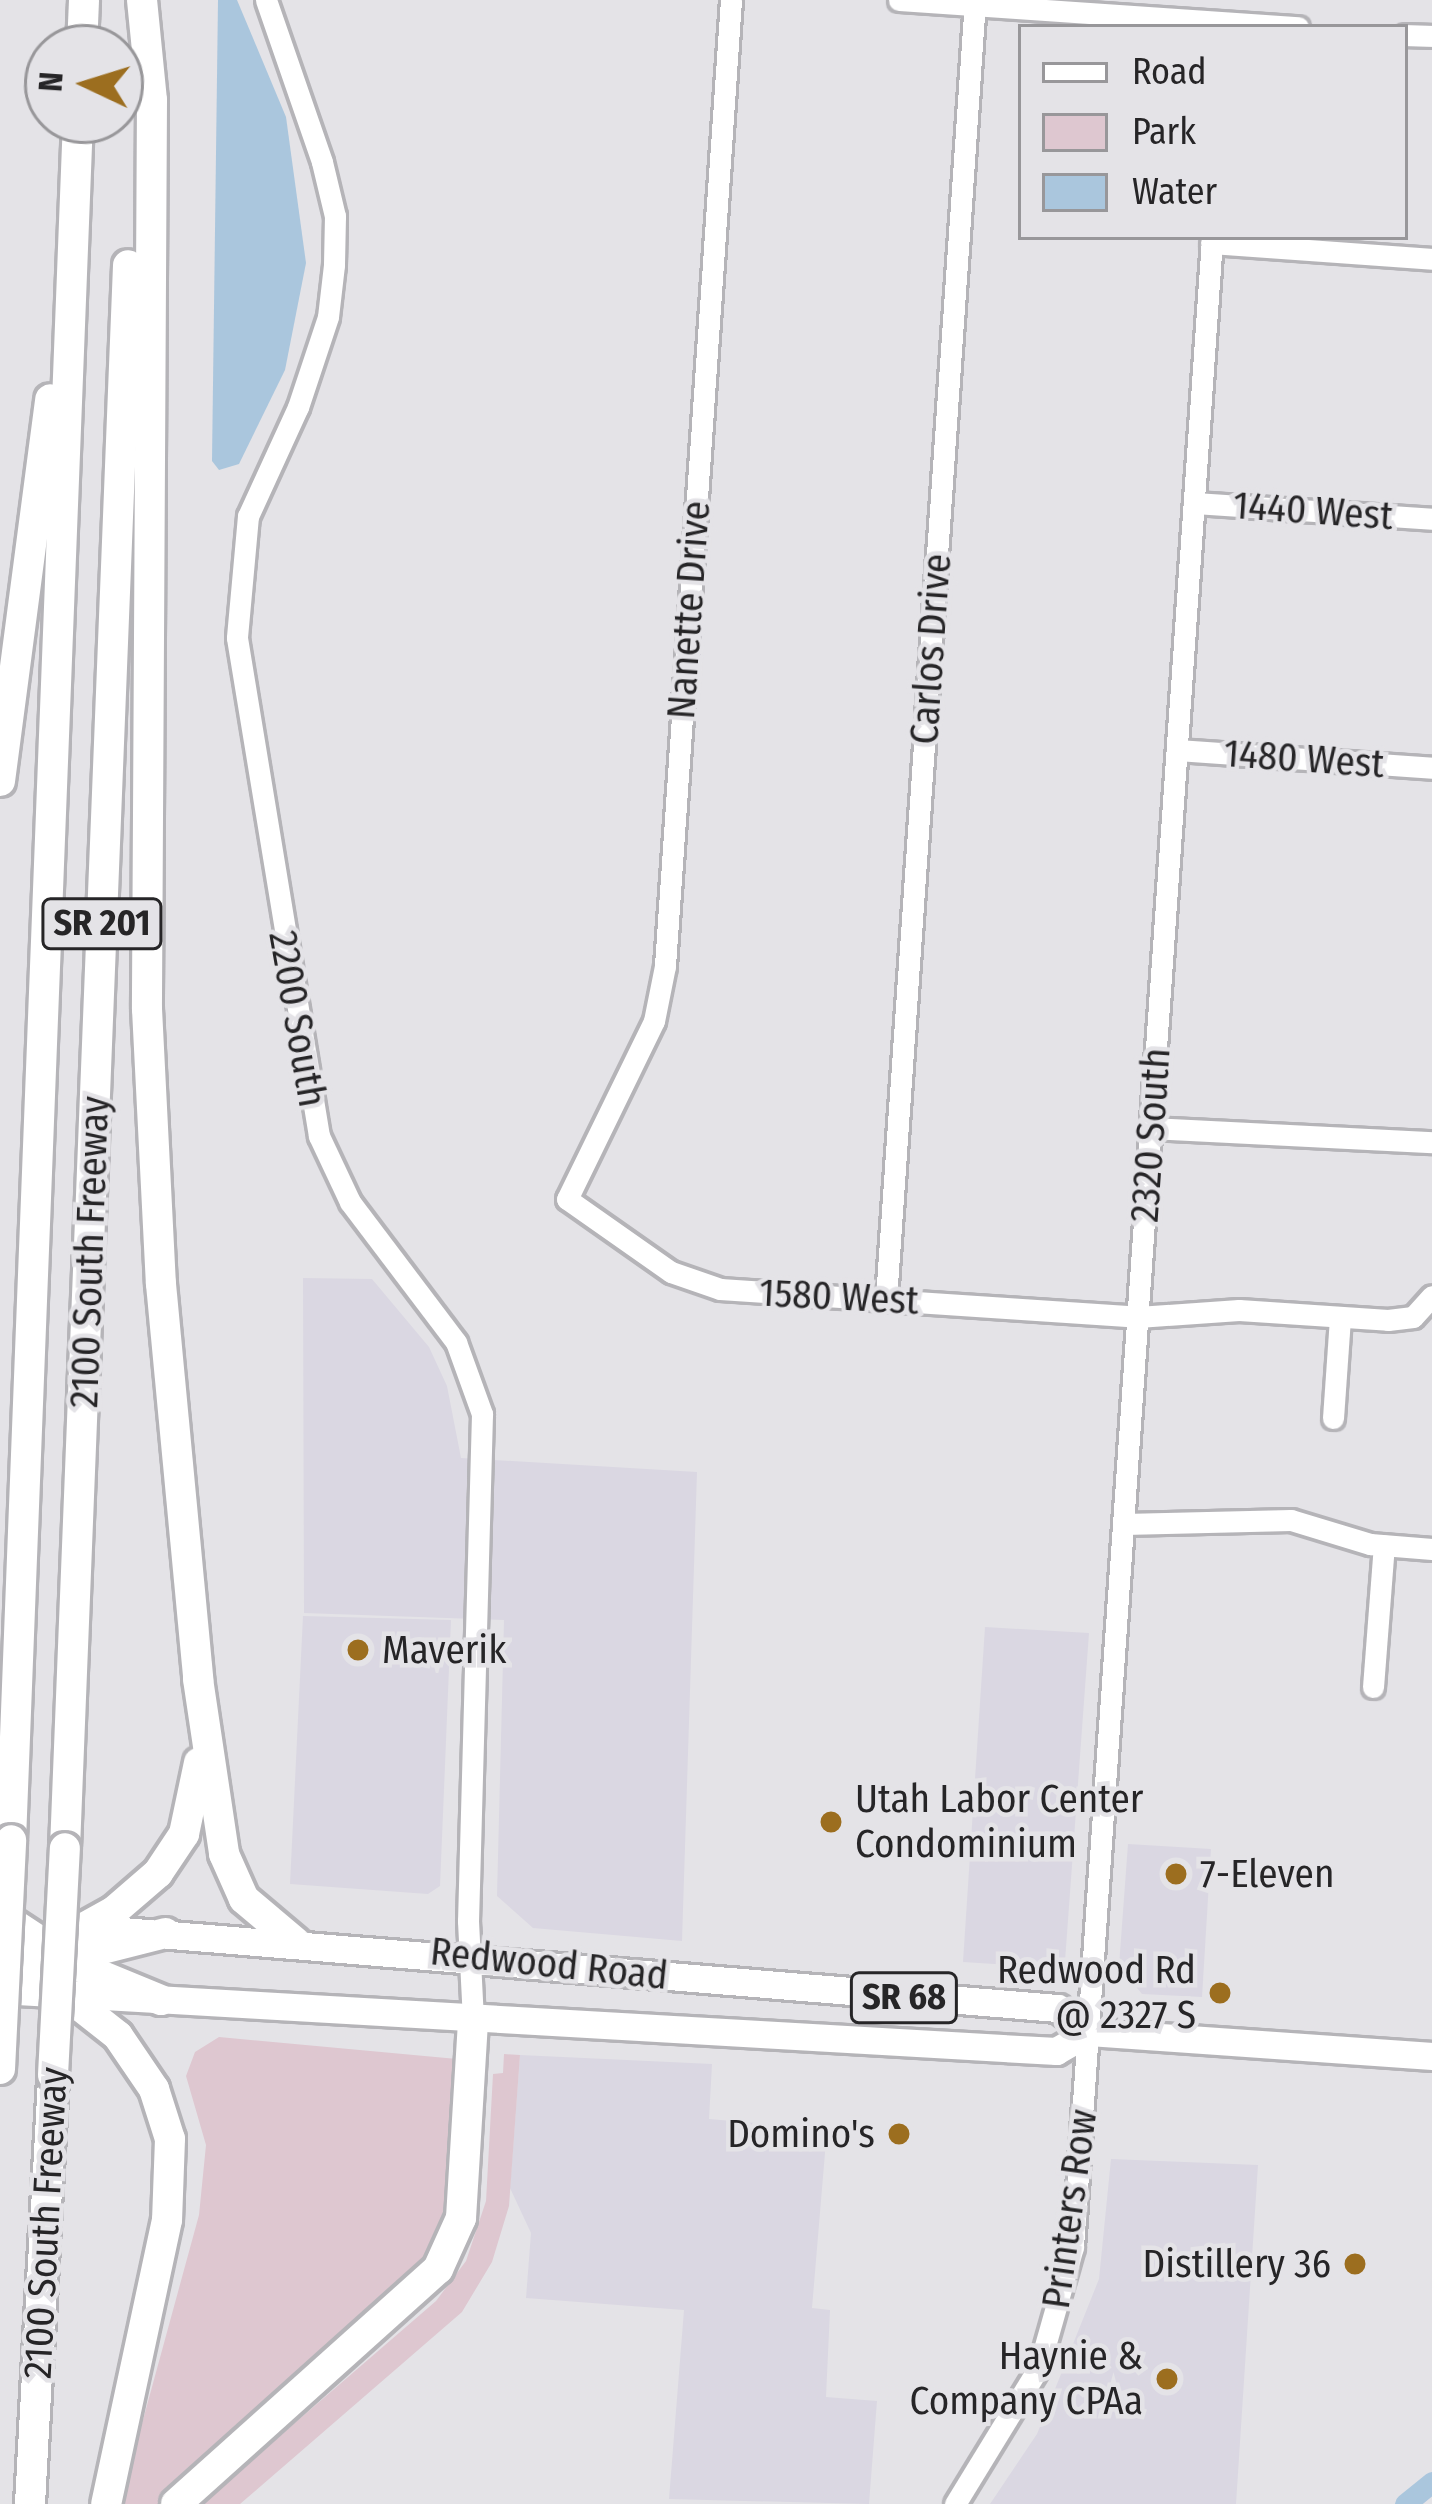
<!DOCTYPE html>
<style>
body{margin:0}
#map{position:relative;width:1432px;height:2504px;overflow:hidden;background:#e4e3e7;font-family:"Fira Sans Condensed",sans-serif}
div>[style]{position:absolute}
.built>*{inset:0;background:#dad7e2}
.green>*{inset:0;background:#dec7d0}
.water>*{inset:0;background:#aac6dd}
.canal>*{height:21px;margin:-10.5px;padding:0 10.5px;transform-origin:10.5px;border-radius:10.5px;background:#aac6dd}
.roads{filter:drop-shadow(3px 0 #b5b4b8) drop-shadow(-3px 0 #b5b4b8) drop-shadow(0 3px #b5b4b8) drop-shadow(0 -3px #b5b4b8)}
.minor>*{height:21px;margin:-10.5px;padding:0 10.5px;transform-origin:10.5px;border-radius:10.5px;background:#fff}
.major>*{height:27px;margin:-13.5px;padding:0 13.5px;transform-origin:13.5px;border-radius:13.5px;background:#fff}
.highway>*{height:30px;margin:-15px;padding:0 15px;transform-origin:15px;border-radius:15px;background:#fff}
.bridges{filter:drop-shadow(3px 0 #b5b4b8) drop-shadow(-3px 0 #b5b4b8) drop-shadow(0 3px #b5b4b8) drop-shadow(0 -3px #b5b4b8)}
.highway-bridge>*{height:30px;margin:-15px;padding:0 15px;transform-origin:15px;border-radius:15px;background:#fff}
.dots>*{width:33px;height:33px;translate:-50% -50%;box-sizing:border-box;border:6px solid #e4e3e7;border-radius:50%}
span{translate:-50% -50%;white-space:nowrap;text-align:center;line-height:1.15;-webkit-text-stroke:9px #e4e3e7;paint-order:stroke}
.shield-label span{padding:3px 9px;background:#e4e3e7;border:3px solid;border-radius:9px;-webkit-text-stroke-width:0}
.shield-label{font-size:36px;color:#262527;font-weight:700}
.street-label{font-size:39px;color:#262527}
.poi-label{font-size:39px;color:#262527}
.left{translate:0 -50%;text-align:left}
.right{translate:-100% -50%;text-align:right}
.legend{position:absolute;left:1018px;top:24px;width:390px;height:216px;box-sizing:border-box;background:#e4e3e7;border:3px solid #98979a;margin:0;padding:15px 21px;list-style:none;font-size:36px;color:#262527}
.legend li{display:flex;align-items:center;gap:24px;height:60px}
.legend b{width:60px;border:3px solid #98979a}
.north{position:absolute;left:24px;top:24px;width:120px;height:120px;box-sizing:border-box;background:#e4e3e7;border:3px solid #98979a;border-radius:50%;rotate:274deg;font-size:33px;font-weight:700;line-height:48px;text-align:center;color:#262527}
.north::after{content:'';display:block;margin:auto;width:42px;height:54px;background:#9c6e1f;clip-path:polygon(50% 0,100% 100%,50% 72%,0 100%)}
</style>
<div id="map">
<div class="built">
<div style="clip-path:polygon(303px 1278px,372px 1279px,429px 1347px,447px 1386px,461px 1458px,697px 1472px,682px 1941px,533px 1928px,497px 1896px,504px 1620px,304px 1613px)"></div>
<div style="clip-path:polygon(303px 1616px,451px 1620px,440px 1886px,428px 1894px,290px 1884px)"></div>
<div style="clip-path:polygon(985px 1627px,1089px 1633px,1065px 1961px,1056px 1968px,963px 1962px)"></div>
<div style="clip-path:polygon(1128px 1844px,1211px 1849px,1202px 1997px,1142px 1994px,1119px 1966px)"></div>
<div style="clip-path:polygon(520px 2055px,712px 2064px,709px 2119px,827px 2129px,812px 2308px,830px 2310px,826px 2397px,877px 2401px,869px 2504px,669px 2499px,684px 2310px,526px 2298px,531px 2233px,510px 2188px)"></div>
<div style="clip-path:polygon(1111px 2159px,1258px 2165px,1236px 2504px,990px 2504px,1037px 2434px,1099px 2279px)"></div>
</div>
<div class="green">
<div style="clip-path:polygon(219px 2037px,457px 2059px,447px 2222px,426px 2270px,166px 2504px,120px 2504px,199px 2215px,206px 2145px,186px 2076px,195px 2052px)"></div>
<div style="clip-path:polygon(504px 2054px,520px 2055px,509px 2206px,492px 2262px,462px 2312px,240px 2504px,201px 2504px,436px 2301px,466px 2261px,486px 2201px,493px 2074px,503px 2073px)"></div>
</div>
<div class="water">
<div style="clip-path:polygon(218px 0,237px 0,286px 117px,306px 263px,285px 370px,239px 464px,219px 470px,212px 461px)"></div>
</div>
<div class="canal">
<div style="left:1405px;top:2504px;width:35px;rotate:-39deg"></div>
</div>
<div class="roads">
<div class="minor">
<div style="left:266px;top:0;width:171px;rotate:70.9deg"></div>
<div style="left:322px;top:162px;width:56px;rotate:76.5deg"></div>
<div style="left:335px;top:216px;width:49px;rotate:91.2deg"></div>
<div style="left:334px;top:265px;width:52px;rotate:96.6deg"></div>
<div style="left:328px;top:317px;width:95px;rotate:108.4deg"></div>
<div style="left:298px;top:407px;width:120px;rotate:114.6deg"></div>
<div style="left:248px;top:516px;width:122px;rotate:95.2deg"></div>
<div style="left:237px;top:638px;width:505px;rotate:80.65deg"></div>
<div style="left:319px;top:1136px;width:73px;rotate:64.8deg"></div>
<div style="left:350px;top:1202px;width:176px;rotate:52.9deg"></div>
<div style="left:456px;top:1342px;width:77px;rotate:70.1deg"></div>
<div style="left:482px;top:1414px;width:507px;rotate:91.58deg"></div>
<div style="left:468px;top:1921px;width:99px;rotate:87.1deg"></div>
<div style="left:731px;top:0;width:968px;rotate:93.91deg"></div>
<div style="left:665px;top:966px;width:56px;rotate:101.3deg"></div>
<div style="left:654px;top:1021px;width:198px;rotate:116deg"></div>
<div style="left:567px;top:1199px;width:127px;rotate:35.1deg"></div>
<div style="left:671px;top:1272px;width:52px;rotate:19.1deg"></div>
<div style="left:720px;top:1289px;width:419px;rotate:3.8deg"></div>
<div style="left:1138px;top:1317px;width:101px;rotate:-4deg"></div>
<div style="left:1239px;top:1310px;width:149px;rotate:3.8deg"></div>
<div style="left:1388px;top:1320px;width:25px;rotate:-7deg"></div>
<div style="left:1413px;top:1317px;width:28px;rotate:-48deg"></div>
<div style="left:899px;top:0;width:400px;rotate:3.9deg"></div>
<div style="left:1405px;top:35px;width:27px;rotate:2deg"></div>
<div style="left:1211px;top:243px;width:222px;rotate:4.1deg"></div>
<div style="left:1194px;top:503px;width:239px;rotate:3.8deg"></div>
<div style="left:1177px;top:750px;width:256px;rotate:4deg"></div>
<div style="left:1151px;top:1128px;width:281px;rotate:2.9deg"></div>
<div style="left:886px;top:1299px;width:1302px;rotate:-86.08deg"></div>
<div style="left:1333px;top:1418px;width:101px;rotate:-86deg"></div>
<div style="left:1124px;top:1524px;width:167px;rotate:-1.4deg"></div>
<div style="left:1291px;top:1520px;width:83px;rotate:16.9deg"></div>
<div style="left:1370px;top:1544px;width:62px;rotate:4.6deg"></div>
<div style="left:1373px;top:1687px;width:142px;rotate:-85.6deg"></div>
<div style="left:955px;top:2504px;width:161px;rotate:-58.5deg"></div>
<div style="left:1039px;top:2367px;width:125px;rotate:-74.2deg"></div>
<div style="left:1073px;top:2247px;width:2015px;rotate:-86.04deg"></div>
</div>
<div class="major">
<div style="left:74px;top:1927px;width:987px;rotate:4.71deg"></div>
<div style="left:1058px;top:2008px;width:39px;rotate:38deg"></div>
<div style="left:1089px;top:2032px;width:344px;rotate:4deg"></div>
<div style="left:0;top:1990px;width:1058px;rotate:3.31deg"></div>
<div style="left:1056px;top:2051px;width:38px;rotate:-30deg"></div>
</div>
<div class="highway">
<div style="left:142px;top:0;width:100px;rotate:84.3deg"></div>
<div style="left:152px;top:100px;width:909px;rotate:90.32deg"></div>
<div style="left:147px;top:1009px;width:275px;rotate:87.1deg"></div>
<div style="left:161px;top:1284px;width:397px;rotate:84.6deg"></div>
<div style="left:198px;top:1679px;width:177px;rotate:81.5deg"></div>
<div style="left:224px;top:1854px;width:49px;rotate:66deg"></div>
<div style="left:244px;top:1899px;width:67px;rotate:40.1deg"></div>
<div style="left:82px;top:48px;width:48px;rotate:-87.6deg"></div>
<div style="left:0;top:781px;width:385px;rotate:-82.5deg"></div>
<div style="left:11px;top:1840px;width:1721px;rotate:-87.77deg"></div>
<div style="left:65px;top:1848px;width:1584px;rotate:-87.72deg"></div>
<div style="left:0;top:1915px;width:91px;rotate:33.3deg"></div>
<div style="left:76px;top:1965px;width:92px;rotate:22.4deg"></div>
<div style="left:0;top:1943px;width:150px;rotate:38.2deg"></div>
<div style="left:118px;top:2036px;width:64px;rotate:55.8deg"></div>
<div style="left:154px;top:2089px;width:52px;rotate:72.3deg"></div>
<div style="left:170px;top:2139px;width:81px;rotate:92.1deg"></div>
<div style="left:167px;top:2220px;width:290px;rotate:102.1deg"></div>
<div style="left:40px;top:1952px;width:85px;rotate:-29deg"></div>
<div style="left:114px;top:1911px;width:58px;rotate:-40.8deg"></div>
<div style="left:158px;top:1873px;width:47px;rotate:-56.3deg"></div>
<div style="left:184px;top:1834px;width:73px;rotate:-78.1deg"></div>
<div style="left:55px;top:1961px;width:114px;rotate:-14.2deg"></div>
<div style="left:30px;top:2504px;width:430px;rotate:-86.9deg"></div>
<div style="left:176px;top:2504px;width:352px;rotate:-41.9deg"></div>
<div style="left:438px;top:2269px;width:56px;rotate:-65.7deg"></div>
<div style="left:461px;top:2218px;width:198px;rotate:-86.5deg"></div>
</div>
</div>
<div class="bridges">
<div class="highway-bridge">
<div style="left:0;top:2069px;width:229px;rotate:-87.2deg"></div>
<div style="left:53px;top:2075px;width:227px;rotate:-87deg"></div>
</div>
</div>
<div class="dots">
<div style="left:358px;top:1650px;background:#9c6e1f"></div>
<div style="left:831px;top:1822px;background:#9c6e1f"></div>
<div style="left:1176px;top:1874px;background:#9c6e1f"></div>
<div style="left:1220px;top:1993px;background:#9c6e1f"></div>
<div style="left:899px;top:2134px;background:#9c6e1f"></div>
<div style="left:1355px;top:2264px;background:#9c6e1f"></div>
<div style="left:1167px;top:2379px;background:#9c6e1f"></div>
</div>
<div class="shield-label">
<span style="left:102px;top:924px">SR 201</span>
<span style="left:904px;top:1998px">SR 68</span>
</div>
<div class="street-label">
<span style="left:1313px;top:511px;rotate:4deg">1440 West</span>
<span style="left:689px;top:610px;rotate:-86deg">Nanette Drive</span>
<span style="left:931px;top:649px;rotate:-86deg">Carlos Drive</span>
<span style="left:1304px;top:759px;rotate:4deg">1480 West</span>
<span style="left:297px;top:1019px;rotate:80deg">2200 South</span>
<span style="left:1151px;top:1135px;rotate:-86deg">2320 South</span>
<span style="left:90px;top:1252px;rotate:-88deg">2100 South Freeway</span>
<span style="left:839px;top:1297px;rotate:3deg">1580 West</span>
<span style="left:549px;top:1964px;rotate:6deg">Redwood Road</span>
<span style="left:1070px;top:2209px;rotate:-82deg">Printers Row</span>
<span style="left:46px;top:2223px;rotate:-87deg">2100 South Freeway</span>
</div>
<div class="poi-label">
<span class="left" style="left:382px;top:1650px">Maverik</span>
<span class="left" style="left:855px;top:1822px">Utah Labor Center<br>Condominium</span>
<span class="left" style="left:1200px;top:1874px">7-Eleven</span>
<span class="right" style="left:1196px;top:1993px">Redwood Rd<br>@ 2327 S</span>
<span class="right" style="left:875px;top:2134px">Domino's</span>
<span class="right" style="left:1331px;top:2264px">Distillery 36</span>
<span class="right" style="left:1143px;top:2379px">Haynie &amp;<br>Company CPAa</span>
</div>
<ul class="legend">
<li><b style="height:15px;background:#fff"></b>Road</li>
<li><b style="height:33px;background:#dec7d0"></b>Park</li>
<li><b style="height:33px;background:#aac6dd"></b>Water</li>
</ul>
<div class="north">N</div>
</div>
